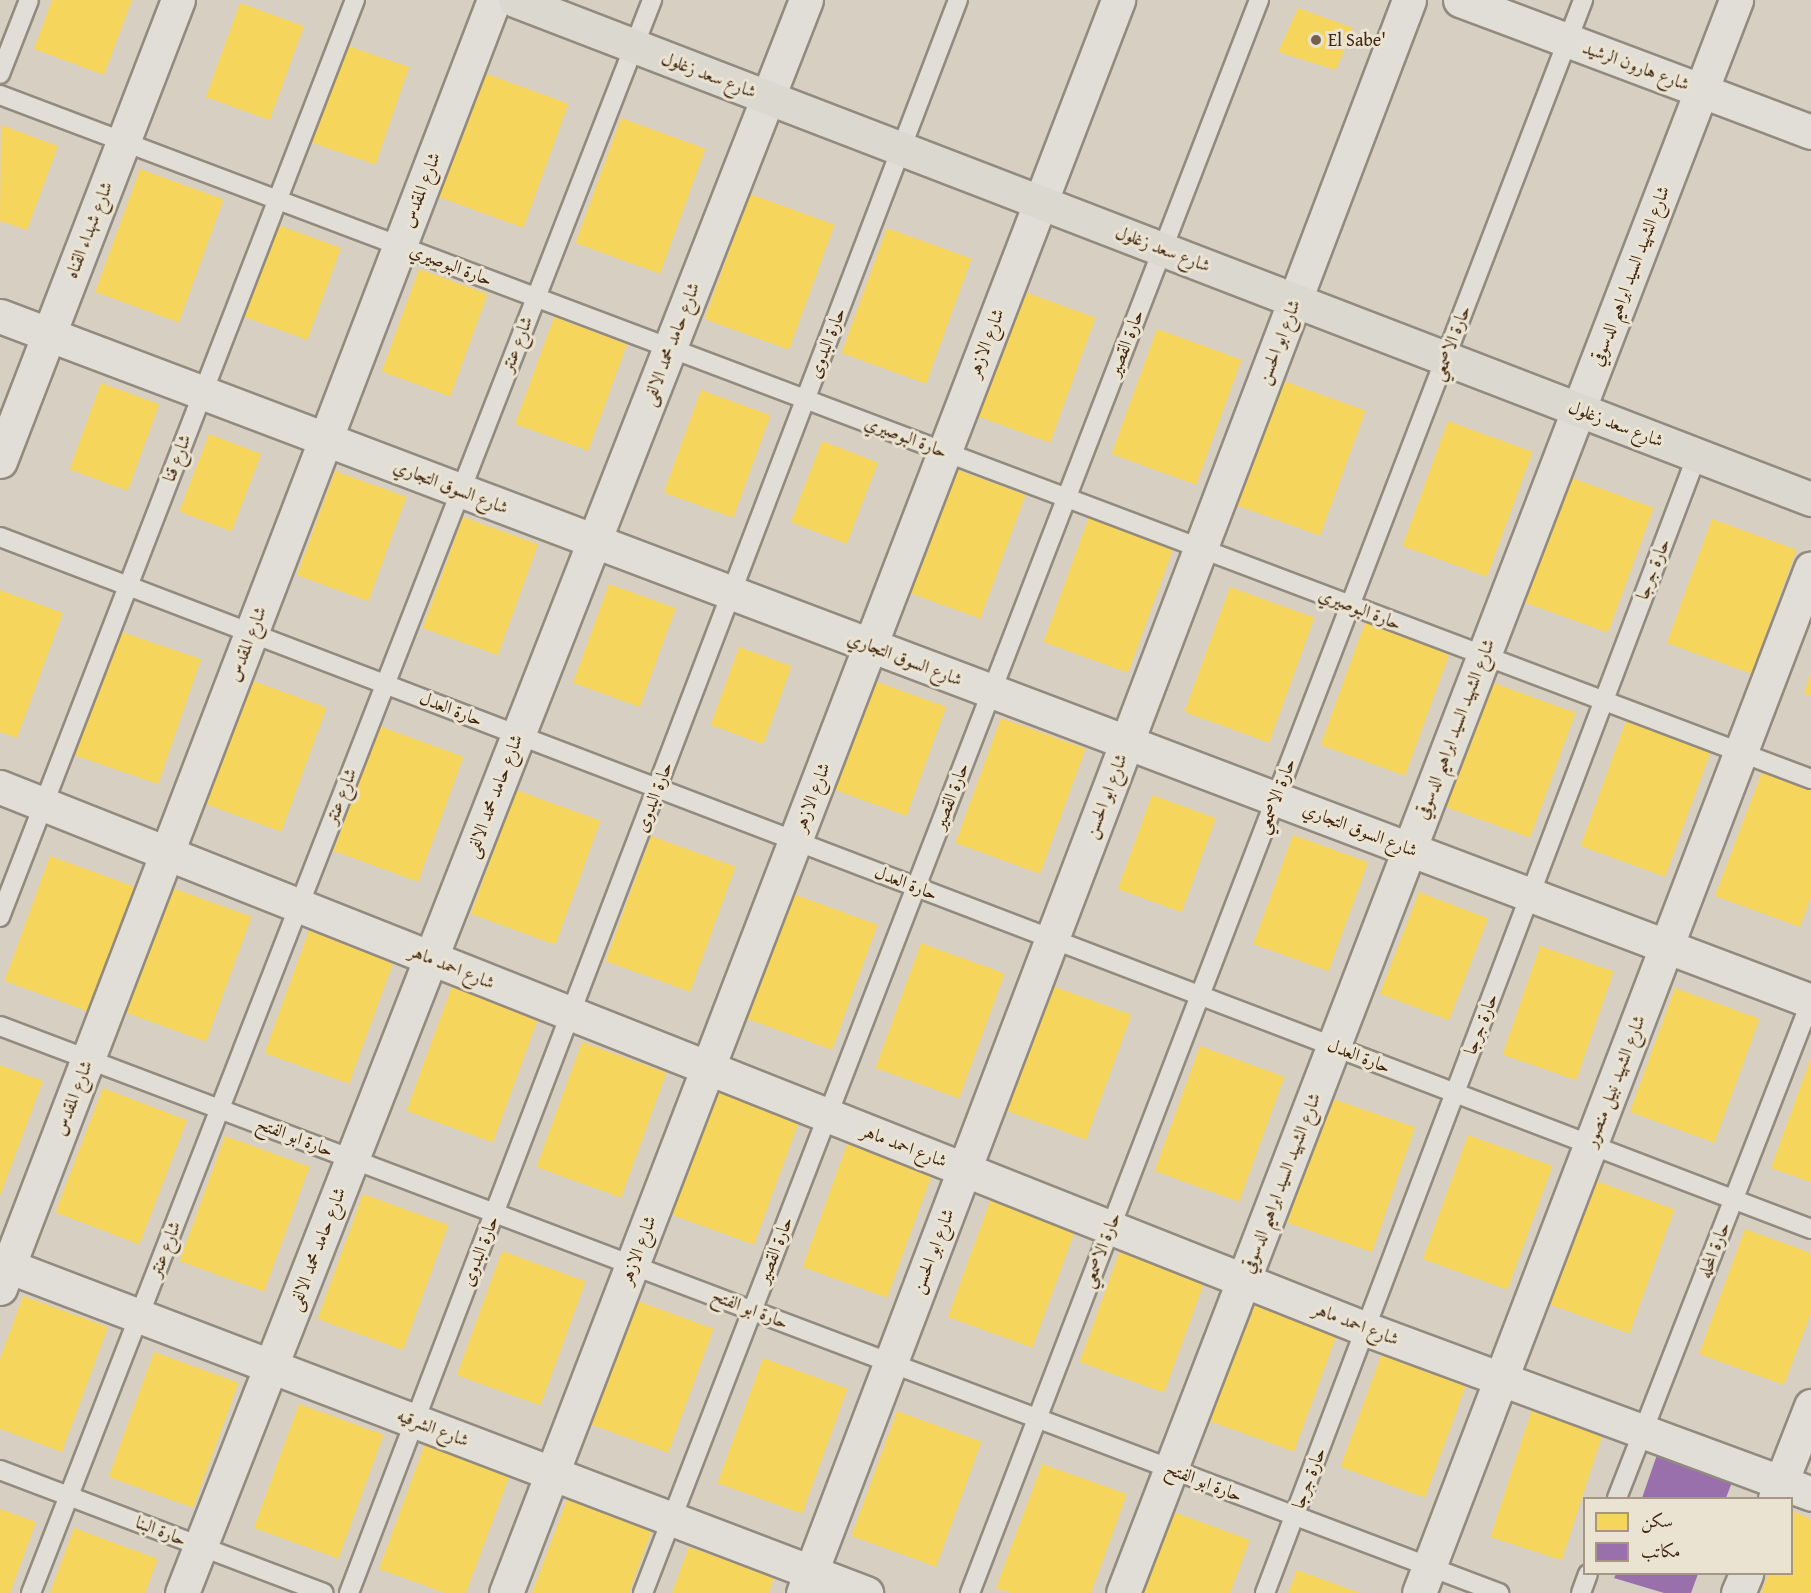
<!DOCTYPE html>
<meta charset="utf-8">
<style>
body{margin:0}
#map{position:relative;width:1811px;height:1593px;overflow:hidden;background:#d7d0c2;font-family:"Gentium Book Plus",Amiri,serif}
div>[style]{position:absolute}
.homes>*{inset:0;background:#f6d55c;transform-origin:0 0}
.offices>*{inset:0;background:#9970ab}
.roads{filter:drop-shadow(2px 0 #928a7f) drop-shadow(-2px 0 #928a7f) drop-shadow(0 2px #928a7f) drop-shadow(0 -2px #928a7f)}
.service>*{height:18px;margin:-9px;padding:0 9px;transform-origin:9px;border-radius:9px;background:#e0ded6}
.minor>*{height:33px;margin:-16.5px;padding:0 16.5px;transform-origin:16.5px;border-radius:16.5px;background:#e0ded6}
.tertiary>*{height:33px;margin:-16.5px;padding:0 16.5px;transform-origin:16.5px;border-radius:16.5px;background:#e0ded6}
.primary>*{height:33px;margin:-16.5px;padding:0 16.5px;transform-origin:16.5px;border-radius:16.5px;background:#dbd8d0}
.dots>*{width:16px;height:16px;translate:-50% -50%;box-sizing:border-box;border:3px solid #eae3d2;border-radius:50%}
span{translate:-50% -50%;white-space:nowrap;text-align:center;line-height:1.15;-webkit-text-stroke:6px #eae3d2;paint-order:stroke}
.poi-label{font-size:18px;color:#40250e}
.left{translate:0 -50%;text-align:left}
.street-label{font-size:18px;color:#40250e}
.legend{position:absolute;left:1583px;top:1497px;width:210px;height:78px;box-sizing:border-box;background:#eae3d2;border:2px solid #a69784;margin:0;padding:8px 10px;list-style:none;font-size:18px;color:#40250e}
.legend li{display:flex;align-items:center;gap:12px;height:30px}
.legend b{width:30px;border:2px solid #a69784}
</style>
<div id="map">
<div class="homes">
<div style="clip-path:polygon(52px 0,132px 0,104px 75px,34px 49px)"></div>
<div style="left:240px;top:3px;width:68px;height:100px;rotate:20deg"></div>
<div style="clip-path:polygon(1298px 8px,1353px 28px,1336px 70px,1278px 52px)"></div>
<div style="left:342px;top:44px;width:71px;height:103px;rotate:19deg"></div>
<div style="left:484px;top:73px;width:90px;height:132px;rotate:20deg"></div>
<div style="left:621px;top:118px;width:90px;height:133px;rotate:20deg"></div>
<div style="clip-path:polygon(1px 125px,58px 146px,27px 230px,0 221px)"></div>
<div style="left:140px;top:169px;width:89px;height:131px;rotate:20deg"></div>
<div style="left:750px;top:194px;width:90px;height:133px;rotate:20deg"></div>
<div style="left:278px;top:225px;width:67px;height:98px;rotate:20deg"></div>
<div style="left:887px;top:228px;width:90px;height:133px;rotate:20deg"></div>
<div style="left:419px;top:269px;width:73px;height:109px;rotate:20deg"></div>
<div style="left:1011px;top:287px;width:90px;height:133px;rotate:20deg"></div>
<div style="left:554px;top:317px;width:78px;height:114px;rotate:20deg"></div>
<div style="left:1157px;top:329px;width:90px;height:133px;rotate:20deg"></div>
<div style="left:1281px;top:380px;width:90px;height:133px;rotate:20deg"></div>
<div style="left:101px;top:383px;width:62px;height:92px;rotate:20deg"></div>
<div style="left:701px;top:390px;width:74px;height:109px;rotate:20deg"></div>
<div style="left:1448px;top:421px;width:90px;height:133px;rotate:20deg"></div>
<div style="left:209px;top:434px;width:56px;height:83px;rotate:21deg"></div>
<div style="left:822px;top:441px;width:60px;height:87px;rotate:21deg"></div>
<div style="left:941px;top:464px;width:90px;height:132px;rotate:20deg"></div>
<div style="left:335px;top:471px;width:76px;height:111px;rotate:20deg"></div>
<div style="left:1569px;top:477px;width:90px;height:133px;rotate:20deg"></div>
<div style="left:463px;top:517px;width:80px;height:118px;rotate:20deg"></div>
<div style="left:1089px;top:517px;width:90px;height:133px;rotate:20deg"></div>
<div style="left:1712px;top:519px;width:90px;height:132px;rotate:20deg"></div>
<div style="left:609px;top:584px;width:71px;height:105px;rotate:20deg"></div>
<div style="left:1230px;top:587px;width:90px;height:133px;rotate:20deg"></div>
<div style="clip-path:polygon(0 590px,63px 613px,17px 738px,0 732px)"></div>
<div style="left:1366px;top:620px;width:90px;height:133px;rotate:20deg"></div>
<div style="left:116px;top:630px;width:90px;height:132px;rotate:19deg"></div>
<div style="left:739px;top:647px;width:56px;height:83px;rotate:20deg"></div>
<div style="clip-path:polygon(1811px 674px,1811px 696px,1804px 693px)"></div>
<div style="left:242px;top:677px;width:90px;height:132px;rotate:20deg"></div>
<div style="left:872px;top:680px;width:79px;height:116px;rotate:20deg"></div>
<div style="left:1491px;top:682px;width:90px;height:133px;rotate:20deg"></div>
<div style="left:1001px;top:718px;width:90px;height:133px;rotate:20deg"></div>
<div style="left:1626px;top:721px;width:90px;height:133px;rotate:20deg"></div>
<div style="left:379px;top:726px;width:90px;height:133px;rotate:20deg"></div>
<div style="clip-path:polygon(1762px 772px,1811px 790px,1811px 897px,1800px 927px,1715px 896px)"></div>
<div style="left:516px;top:790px;width:90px;height:132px;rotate:20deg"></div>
<div style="left:1152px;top:795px;width:68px;height:100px;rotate:20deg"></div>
<div style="left:1293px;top:835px;width:80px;height:116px;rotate:20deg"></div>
<div style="left:651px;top:836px;width:90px;height:133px;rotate:20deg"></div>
<div style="left:50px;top:856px;width:90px;height:133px;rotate:20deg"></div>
<div style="left:167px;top:886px;width:90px;height:133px;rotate:20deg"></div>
<div style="left:1419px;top:892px;width:74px;height:109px;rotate:21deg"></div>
<div style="left:793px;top:894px;width:90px;height:133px;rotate:20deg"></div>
<div style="left:310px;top:928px;width:90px;height:133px;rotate:20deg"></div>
<div style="left:921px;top:943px;width:89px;height:133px;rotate:20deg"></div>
<div style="left:1540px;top:946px;width:78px;height:115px;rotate:19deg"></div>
<div style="left:1047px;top:984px;width:90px;height:133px;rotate:20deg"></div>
<div style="left:452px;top:986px;width:92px;height:133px;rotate:20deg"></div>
<div style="left:1675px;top:988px;width:90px;height:132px;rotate:20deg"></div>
<div style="left:582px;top:1042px;width:90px;height:133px;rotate:20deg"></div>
<div style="left:1200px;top:1046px;width:90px;height:133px;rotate:20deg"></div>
<div style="clip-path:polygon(1811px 1058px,1811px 1182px,1771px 1168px)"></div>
<div style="clip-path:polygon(0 1065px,43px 1081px,0 1196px)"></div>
<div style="left:103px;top:1088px;width:90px;height:133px;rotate:21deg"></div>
<div style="left:715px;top:1089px;width:90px;height:133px;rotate:20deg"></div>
<div style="left:1330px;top:1098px;width:90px;height:132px;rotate:19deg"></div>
<div style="left:1468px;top:1135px;width:90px;height:132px;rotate:20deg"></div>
<div style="left:225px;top:1136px;width:90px;height:133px;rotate:20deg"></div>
<div style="left:848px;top:1142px;width:90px;height:133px;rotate:20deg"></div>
<div style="left:1591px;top:1179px;width:89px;height:132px;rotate:20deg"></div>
<div style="left:993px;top:1193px;width:90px;height:132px;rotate:20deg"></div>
<div style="left:363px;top:1194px;width:91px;height:133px;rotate:20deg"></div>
<div style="clip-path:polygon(1745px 1229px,1811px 1253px,1811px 1313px,1784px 1385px,1699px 1354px)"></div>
<div style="left:1125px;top:1237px;width:90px;height:133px;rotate:20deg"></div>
<div style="left:502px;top:1251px;width:89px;height:132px;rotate:20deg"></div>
<div style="clip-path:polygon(23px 1296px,108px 1327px,62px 1452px,0 1429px,0 1359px)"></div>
<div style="left:1255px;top:1296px;width:90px;height:133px;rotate:20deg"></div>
<div style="left:629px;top:1298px;width:90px;height:132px;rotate:20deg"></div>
<div style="left:1386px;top:1342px;width:90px;height:133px;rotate:20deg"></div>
<div style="left:154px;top:1352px;width:90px;height:133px;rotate:20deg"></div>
<div style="left:763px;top:1358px;width:90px;height:133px;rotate:20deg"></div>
<div style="left:1534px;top:1403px;width:75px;height:141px;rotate:18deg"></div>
<div style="left:299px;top:1404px;width:90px;height:132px;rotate:20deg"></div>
<div style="left:897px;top:1411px;width:90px;height:133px;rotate:20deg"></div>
<div style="clip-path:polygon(425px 1444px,510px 1475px,466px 1593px,445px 1593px,379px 1569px)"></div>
<div style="clip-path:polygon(1042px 1464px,1127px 1494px,1091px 1593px,1011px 1593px,996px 1588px)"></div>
<div style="clip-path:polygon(568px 1497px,653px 1527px,629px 1593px,532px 1593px)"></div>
<div style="clip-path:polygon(0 1509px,36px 1522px,10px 1593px,0 1593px)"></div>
<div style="clip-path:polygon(1165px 1509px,1250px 1540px,1230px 1593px,1134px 1593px)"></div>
<div style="clip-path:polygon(1792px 1511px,1811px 1519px,1811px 1593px,1761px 1593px,1769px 1574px,1792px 1574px)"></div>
<div style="clip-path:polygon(74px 1528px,158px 1559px,145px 1593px,50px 1593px)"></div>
<div style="clip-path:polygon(689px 1547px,774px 1578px,769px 1593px,672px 1593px)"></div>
<div style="clip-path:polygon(1297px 1570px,1360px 1593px,1288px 1593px)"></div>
</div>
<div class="offices">
<div style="clip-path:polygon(1659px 1449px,1734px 1477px,1726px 1498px,1642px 1498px)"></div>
<div style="clip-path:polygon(1616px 1574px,1698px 1574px,1691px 1593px,1664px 1593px,1614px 1578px)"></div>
</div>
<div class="roads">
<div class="service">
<div style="left:0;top:74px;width:79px;rotate:-68.6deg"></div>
<div style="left:0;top:95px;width:1936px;rotate:20.69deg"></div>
<div style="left:0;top:537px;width:1939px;rotate:20.91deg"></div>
<div style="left:0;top:917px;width:983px;rotate:-68.84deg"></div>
<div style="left:0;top:1026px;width:1603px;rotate:20.72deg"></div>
<div style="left:0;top:1470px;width:346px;rotate:20.8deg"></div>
<div style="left:1617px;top:1498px;width:534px;rotate:-68.68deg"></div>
<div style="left:31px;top:1593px;width:1710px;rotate:-68.7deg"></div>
<div style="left:349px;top:1593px;width:1705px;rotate:-69.08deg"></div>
<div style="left:643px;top:1593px;width:1708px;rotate:-68.86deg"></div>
<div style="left:970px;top:1593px;width:1707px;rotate:-68.95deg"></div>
<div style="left:1265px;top:1593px;width:1217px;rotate:-69.21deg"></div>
<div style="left:1581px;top:1593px;width:20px;rotate:-70deg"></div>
</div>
<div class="minor">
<div style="left:1460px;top:0;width:375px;rotate:20.6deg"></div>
<div style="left:0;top:316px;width:1936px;rotate:20.72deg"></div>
<div style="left:0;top:461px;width:494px;rotate:-68.9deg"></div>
<div style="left:0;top:787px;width:1470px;rotate:21.64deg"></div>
<div style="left:1366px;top:1329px;width:475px;rotate:20.3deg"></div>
<div style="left:0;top:1263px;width:927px;rotate:20.86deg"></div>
<div style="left:0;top:1288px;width:1379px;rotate:-69.02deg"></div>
<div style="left:1775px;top:1498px;width:99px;rotate:-68.6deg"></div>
<div style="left:182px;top:1593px;width:1711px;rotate:-68.61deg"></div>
<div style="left:506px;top:1593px;width:1707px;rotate:-68.98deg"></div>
<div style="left:1123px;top:1593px;width:1707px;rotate:-68.95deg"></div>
<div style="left:1419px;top:1593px;width:1097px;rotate:-69.07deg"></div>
<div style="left:1738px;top:1593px;width:21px;rotate:-67deg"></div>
</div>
<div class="tertiary">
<div style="left:803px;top:1593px;width:1704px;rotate:-69.17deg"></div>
</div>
<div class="primary">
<div style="left:515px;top:0;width:1389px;rotate:21.06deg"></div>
</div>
</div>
<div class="dots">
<div style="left:1316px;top:40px;background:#75614d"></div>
</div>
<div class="poi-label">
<span class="left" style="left:1328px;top:40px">El Sabe'</span>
</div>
<div class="street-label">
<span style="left:1636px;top:66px;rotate:20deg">شارع هارون الرشيد</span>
<span style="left:709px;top:75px;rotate:21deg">شارع سعد زغلول</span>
<span style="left:421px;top:190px;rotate:-69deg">شارع المقدس</span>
<span style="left:89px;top:230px;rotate:-69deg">شارع شهداء القناه</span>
<span style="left:1163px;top:249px;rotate:21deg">شارع سعد زغلول</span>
<span style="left:451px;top:265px;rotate:21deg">حارة البوصيري</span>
<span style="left:1630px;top:276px;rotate:-69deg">شارع الشهيد السيد ابراهيم الدسوقي</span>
<span style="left:1279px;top:342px;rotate:-69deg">شارع ابو الحسن</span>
<span style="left:827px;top:343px;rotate:-69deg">حارة البدوى</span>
<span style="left:986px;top:343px;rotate:-69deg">شارع الازهر</span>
<span style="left:1126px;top:343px;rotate:-69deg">حارة القصير</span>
<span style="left:1451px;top:343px;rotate:-69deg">حارة الاصمعي</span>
<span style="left:517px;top:344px;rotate:-69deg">شارع عنتر</span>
<span style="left:671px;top:344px;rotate:-69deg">شارع حامد محمد الالفى</span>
<span style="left:1616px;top:424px;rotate:21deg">شارع سعد زغلول</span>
<span style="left:906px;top:437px;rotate:21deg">حارة البوصيري</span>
<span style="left:177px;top:458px;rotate:-69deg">شارع قنا</span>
<span style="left:451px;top:487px;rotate:21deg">شارع السوق التجاري</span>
<span style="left:1653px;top:569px;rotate:-69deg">حارة جرجا</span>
<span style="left:1360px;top:609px;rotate:21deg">حارة البوصيري</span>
<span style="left:247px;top:644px;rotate:-69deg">شارع المقدس</span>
<span style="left:905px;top:659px;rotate:21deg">شارع السوق التجاري</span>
<span style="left:451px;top:709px;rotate:21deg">حارة العدل</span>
<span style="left:1455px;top:729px;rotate:-69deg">شارع الشهيد السيد ابراهيم الدسوقي</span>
<span style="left:341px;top:796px;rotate:-69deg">شارع عنتر</span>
<span style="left:494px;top:796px;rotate:-69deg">شارع حامد محمد الالفى</span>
<span style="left:951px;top:796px;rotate:-69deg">حارة القصير</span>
<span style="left:1106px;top:796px;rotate:-69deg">شارع ابو الحسن</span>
<span style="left:1276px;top:796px;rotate:-69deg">حارة الاصمعي</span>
<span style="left:654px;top:797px;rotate:-69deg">حارة البدوى</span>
<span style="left:812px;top:797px;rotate:-69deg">شارع الازهر</span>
<span style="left:1360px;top:830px;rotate:21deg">شارع السوق التجاري</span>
<span style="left:906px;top:883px;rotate:21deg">حارة العدل</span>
<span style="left:452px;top:967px;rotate:22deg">شارع احمد ماهر</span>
<span style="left:1481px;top:1024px;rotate:-69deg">حارة جرجا</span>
<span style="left:1359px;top:1056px;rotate:21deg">حارة العدل</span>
<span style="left:1615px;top:1081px;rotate:-69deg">شارع الشهيد نبيل منصور</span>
<span style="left:73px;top:1098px;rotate:-69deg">شارع المقدس</span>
<span style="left:295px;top:1137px;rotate:21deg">حارة ابو الفتح</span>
<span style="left:904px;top:1146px;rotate:21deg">شارع احمد ماهر</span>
<span style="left:1281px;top:1183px;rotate:-69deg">شارع الشهيد السيد ابراهيم الدسوقي</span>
<span style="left:165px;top:1249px;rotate:-69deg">شارع عنتر</span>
<span style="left:317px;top:1249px;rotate:-69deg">شارع حامد محمد الالفى</span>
<span style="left:638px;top:1250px;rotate:-69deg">شارع الازهر</span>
<span style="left:775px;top:1250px;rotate:-69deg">حارة القصير</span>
<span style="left:1101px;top:1250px;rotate:-69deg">حارة الاصمعي</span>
<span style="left:1714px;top:1250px;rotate:-69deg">حارة المحله</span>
<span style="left:480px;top:1251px;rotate:-69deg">حارة البدوى</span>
<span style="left:933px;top:1251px;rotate:-69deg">شارع ابو الحسن</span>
<span style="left:750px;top:1309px;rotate:21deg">حارة ابو الفتح</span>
<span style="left:1356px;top:1324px;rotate:21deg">شارع احمد ماهر</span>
<span style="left:433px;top:1428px;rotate:21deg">شارع الشرقيه</span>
<span style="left:1309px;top:1478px;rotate:-69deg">حارة جرجا</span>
<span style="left:1204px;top:1482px;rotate:21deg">حارة ابو الفتح</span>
<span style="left:161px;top:1531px;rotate:21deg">حارة البنا</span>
</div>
<ul class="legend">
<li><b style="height:16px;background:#f6d55c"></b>سكن</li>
<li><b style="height:16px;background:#9970ab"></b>مكاتب</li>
</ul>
</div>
